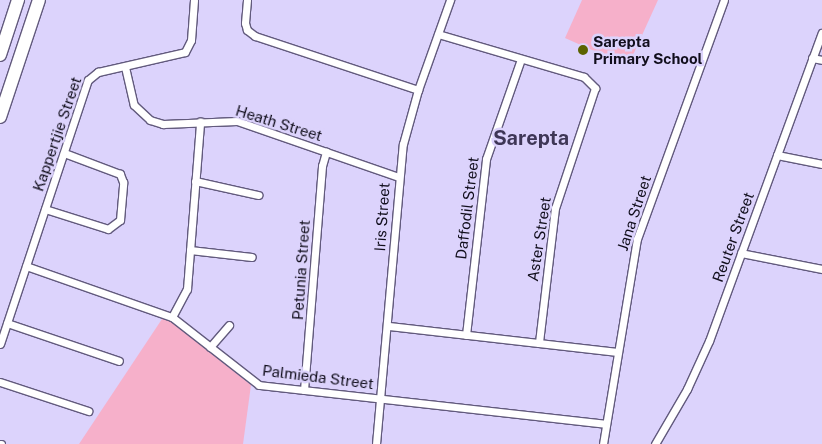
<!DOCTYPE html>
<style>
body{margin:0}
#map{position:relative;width:822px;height:444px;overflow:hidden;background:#dcd3fc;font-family:"Public Sans",sans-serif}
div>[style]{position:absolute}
.green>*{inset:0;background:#f6b0ca}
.roads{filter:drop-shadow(1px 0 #625a7d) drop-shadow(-1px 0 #625a7d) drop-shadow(0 1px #625a7d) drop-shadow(0 -1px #625a7d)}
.minor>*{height:7px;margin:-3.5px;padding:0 3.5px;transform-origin:3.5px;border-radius:3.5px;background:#fff}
.motorway>*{height:12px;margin:-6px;padding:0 6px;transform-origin:6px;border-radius:6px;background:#fff}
.dots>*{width:14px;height:14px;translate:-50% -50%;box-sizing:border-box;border:2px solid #dcd3fc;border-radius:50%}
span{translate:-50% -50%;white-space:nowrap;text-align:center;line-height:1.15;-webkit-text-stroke:5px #dcd3fc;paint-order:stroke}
.poi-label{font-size:15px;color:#110e1c;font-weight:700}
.left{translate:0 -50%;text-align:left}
.street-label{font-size:15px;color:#110e1c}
.district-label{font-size:20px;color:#3e3656;font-weight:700}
</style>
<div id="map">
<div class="green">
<div style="clip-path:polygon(582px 0,658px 0,628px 66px,565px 38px)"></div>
<div style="clip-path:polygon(164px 316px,251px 385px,243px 444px,79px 444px)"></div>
</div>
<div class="roads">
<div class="minor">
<div style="left:247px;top:0;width:23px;rotate:95deg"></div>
<div style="left:245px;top:23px;width:7px;rotate:74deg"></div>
<div style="left:247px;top:30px;width:10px;rotate:37deg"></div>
<div style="left:255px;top:36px;width:172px;rotate:18.3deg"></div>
<div style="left:438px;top:34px;width:152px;rotate:16.4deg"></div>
<div style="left:584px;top:77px;width:16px;rotate:45deg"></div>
<div style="left:595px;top:88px;width:126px;rotate:108.4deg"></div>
<div style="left:555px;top:208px;width:136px;rotate:96.8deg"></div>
<div style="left:812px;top:58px;width:10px;rotate:11deg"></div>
<div style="left:125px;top:67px;width:39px;rotate:77deg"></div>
<div style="left:134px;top:105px;width:22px;rotate:43deg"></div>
<div style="left:150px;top:120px;width:14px;rotate:17deg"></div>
<div style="left:163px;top:124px;width:74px;rotate:-2.3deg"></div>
<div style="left:237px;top:121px;width:171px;rotate:19.1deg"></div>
<div style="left:777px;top:155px;width:46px;rotate:11.3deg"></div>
<div style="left:195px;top:181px;width:65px;rotate:12.5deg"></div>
<div style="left:45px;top:209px;width:66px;rotate:17.6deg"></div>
<div style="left:108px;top:229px;width:15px;rotate:-37deg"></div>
<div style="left:120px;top:220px;width:38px;rotate:-85deg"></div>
<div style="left:123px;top:182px;width:9px;rotate:-111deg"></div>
<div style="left:120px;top:174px;width:60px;rotate:-159.4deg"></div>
<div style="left:190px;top:250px;width:62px;rotate:6.4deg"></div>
<div style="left:741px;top:253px;width:83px;rotate:11.2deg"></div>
<div style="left:26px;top:266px;width:155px;rotate:19.3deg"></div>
<div style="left:172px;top:317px;width:110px;rotate:38deg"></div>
<div style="left:259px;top:385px;width:349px;rotate:6.4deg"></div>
<div style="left:172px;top:317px;width:32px;rotate:-62deg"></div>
<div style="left:187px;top:289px;width:168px;rotate:-85.5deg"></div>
<div style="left:7px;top:323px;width:118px;rotate:18.7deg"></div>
<div style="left:389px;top:326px;width:230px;rotate:6.5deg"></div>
<div style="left:466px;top:335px;width:177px;rotate:-83.5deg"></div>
<div style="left:486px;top:159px;width:106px;rotate:-70.7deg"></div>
<div style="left:0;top:344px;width:278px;rotate:-71.6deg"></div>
<div style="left:88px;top:80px;width:13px;rotate:-39deg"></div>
<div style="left:98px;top:72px;width:89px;rotate:-12.9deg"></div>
<div style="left:185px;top:52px;width:13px;rotate:-63deg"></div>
<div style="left:191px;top:40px;width:40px;rotate:-85.7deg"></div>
<div style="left:210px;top:347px;width:29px;rotate:-49deg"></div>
<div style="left:0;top:382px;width:93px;rotate:18.2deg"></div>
<div style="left:304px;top:390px;width:225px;rotate:-85.4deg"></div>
<div style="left:322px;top:166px;width:15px;rotate:-74deg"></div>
<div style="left:0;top:444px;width:1px"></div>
<div style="left:376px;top:444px;width:301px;rotate:-84.9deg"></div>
<div style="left:403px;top:144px;width:56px;rotate:-74.5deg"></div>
<div style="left:418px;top:90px;width:96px;rotate:-70.4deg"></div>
<div style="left:603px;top:444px;width:208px;rotate:-80.6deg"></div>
<div style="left:637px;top:239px;width:254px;rotate:-70deg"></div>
<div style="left:655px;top:444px;width:64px;rotate:-59.8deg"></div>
<div style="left:687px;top:389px;width:53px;rotate:-65.4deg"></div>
<div style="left:709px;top:341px;width:328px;rotate:-69.9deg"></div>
</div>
<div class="motorway">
<div style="left:0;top:55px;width:58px;rotate:-71.9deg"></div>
<div style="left:0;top:117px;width:123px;rotate:-71.6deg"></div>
</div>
</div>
<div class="dots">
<div style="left:583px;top:50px;background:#5b6300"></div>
</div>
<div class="poi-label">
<span class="left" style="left:593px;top:50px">Sarepta<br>Primary School</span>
</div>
<div class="street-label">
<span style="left:279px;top:123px;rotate:17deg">Heath Street</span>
<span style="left:57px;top:134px;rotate:-71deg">Kappertjie Street</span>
<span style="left:467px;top:208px;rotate:-83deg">Daffodil Street</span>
<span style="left:634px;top:213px;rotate:-72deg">Jana Street</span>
<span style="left:382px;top:217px;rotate:-86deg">Iris Street</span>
<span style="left:733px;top:237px;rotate:-70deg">Reuter Street</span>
<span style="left:539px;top:239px;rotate:-81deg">Aster Street</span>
<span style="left:301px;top:270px;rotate:-86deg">Petunia Street</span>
<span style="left:318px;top:377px;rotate:7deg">Palmieda Street</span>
</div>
<div class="district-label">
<span style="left:531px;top:138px">Sarepta</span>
</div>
</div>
